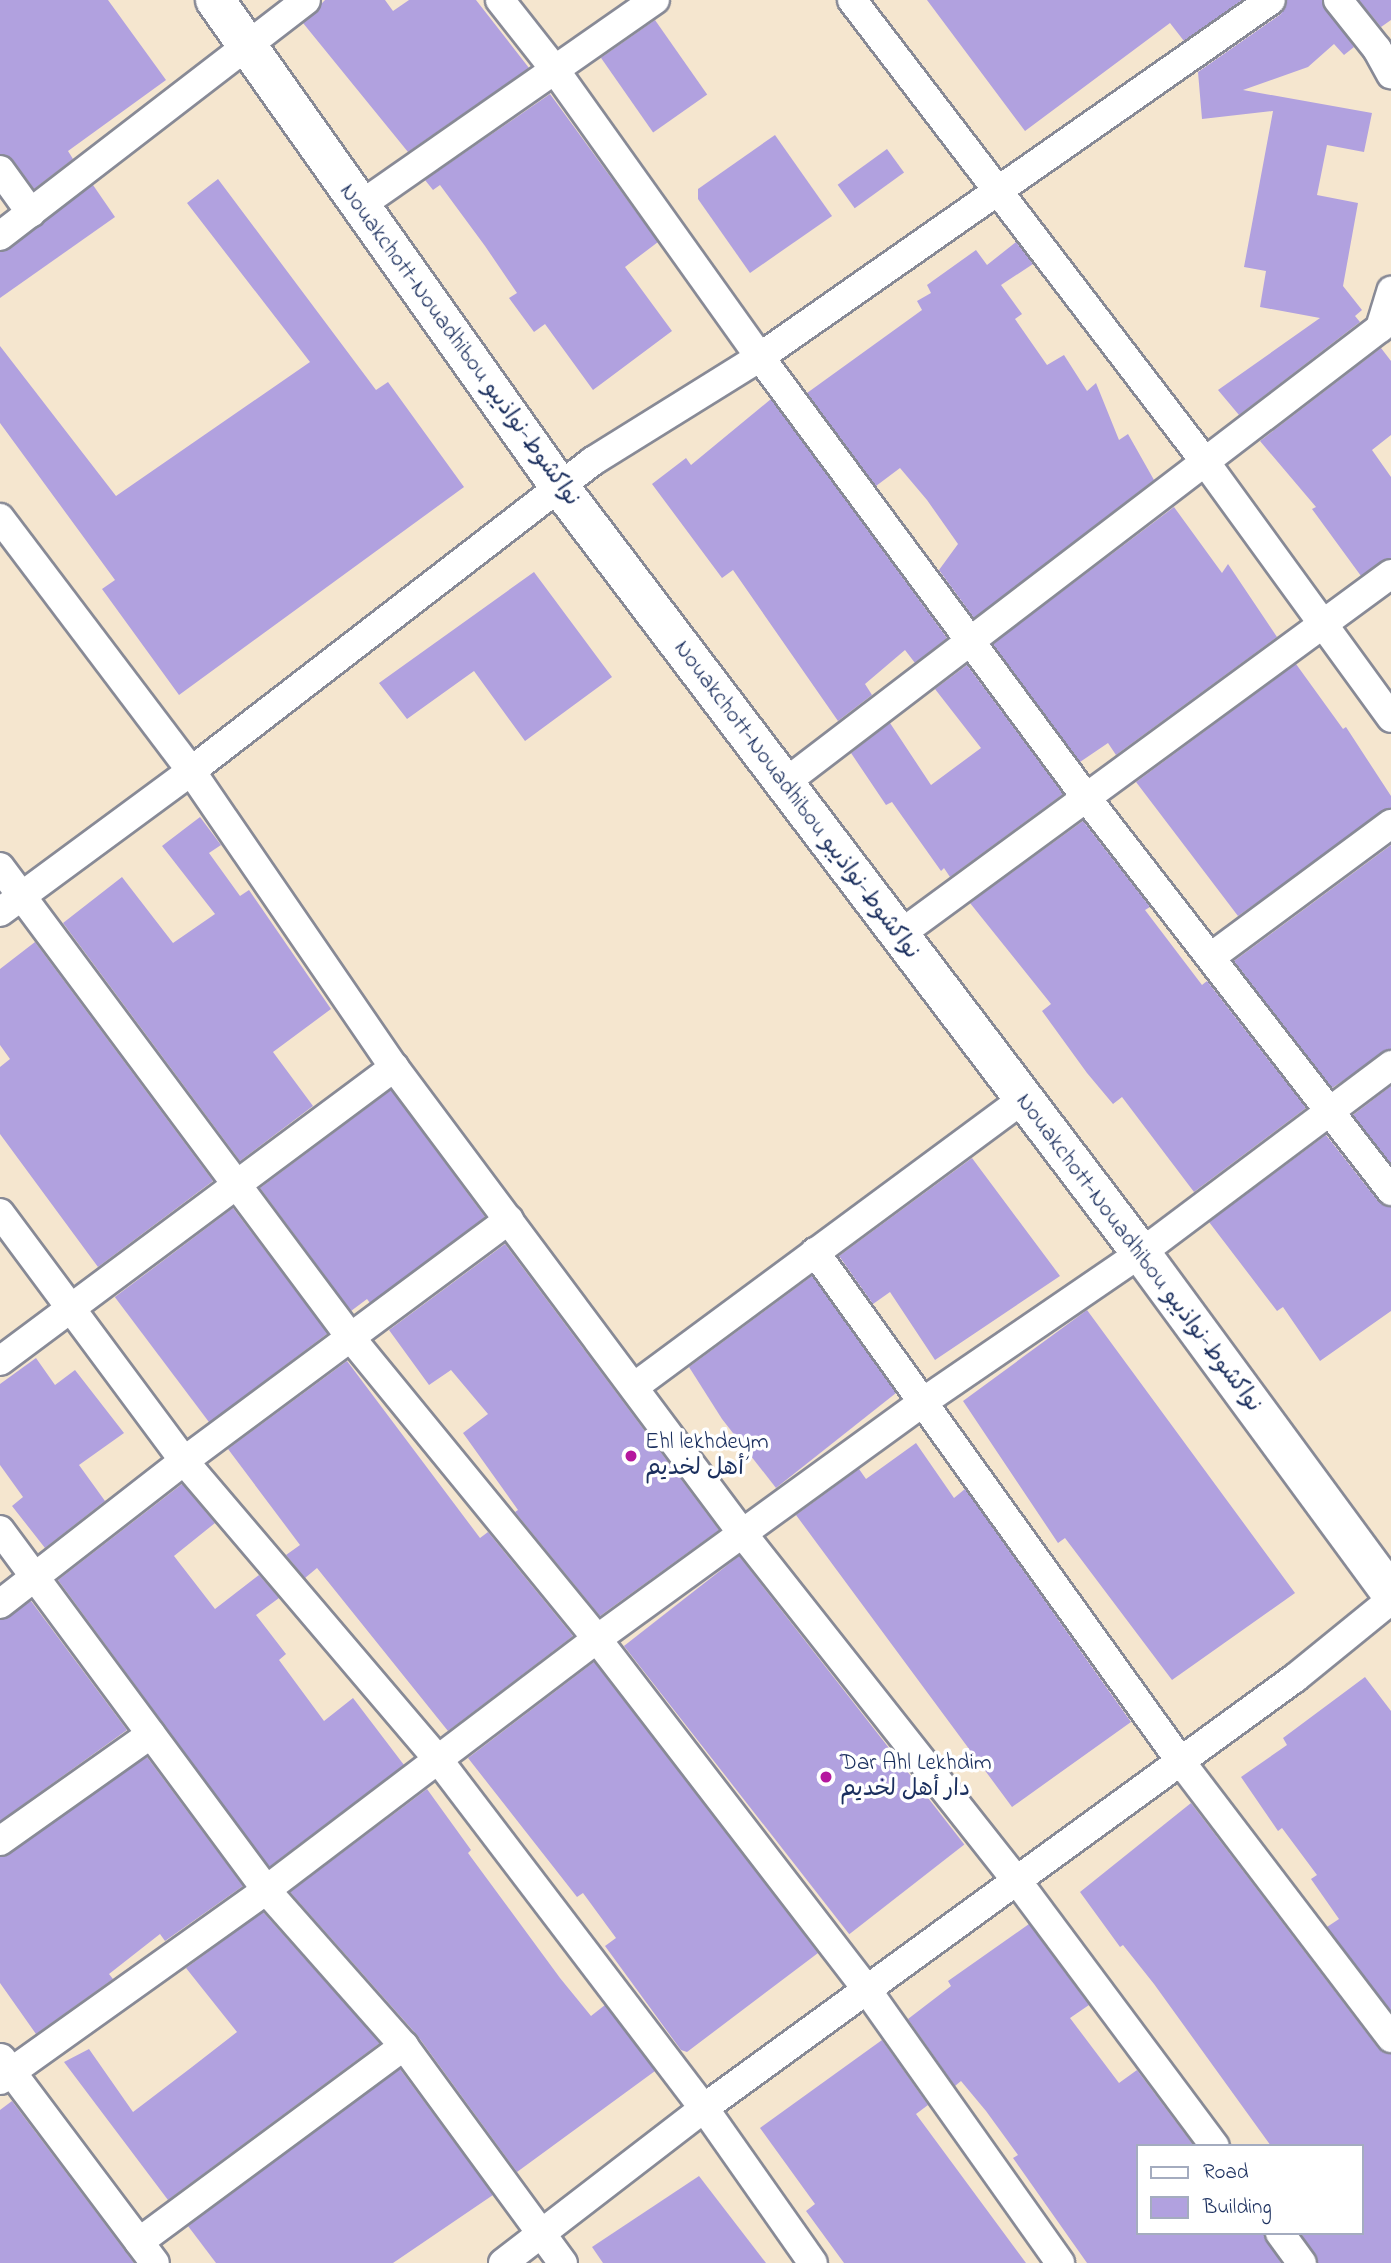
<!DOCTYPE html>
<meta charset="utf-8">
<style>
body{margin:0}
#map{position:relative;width:1391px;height:2263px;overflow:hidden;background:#f5e6cf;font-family:"Indie Flower","Playpen Sans Arabic",sans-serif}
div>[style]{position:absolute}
.building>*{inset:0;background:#b1a1df;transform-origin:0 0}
.roads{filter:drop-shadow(2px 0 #888a96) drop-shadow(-2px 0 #888a96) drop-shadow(0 2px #888a96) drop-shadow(0 -2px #888a96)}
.minor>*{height:28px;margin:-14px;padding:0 14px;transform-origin:14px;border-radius:14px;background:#fff}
.trunk>*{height:38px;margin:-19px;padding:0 19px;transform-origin:19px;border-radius:19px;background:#fff}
.dots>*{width:19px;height:19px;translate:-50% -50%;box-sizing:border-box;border:4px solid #fff;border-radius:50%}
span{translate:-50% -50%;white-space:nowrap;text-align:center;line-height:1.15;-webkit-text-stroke:7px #fff;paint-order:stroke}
.street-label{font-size:23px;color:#1b2f5e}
.poi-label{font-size:23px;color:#1b2f5e}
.left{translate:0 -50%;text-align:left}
.legend{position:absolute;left:1136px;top:2144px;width:228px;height:91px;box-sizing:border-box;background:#fff;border:2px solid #a4acbf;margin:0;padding:9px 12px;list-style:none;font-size:21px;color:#1b2f5e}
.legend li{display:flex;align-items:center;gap:14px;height:35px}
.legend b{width:35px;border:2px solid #a4acbf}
</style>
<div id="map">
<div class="building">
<div style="clip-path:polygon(0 0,108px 0,166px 80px,68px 151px,73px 159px,34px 189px,13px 160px,0 154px)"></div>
<div style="clip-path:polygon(325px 0,385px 0,393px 11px,409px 0,476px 0,529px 68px,408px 152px,303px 23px)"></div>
<div style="clip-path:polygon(927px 0,1242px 0,1184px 41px,1170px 23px,1025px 131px)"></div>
<div style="clip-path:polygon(1287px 0,1322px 0,1354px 47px,1344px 55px,1334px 44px,1308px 67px,1243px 90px,1372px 113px,1364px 152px,1327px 145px,1317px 195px,1358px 203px,1343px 286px,1362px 310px,1355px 316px,1360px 322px,1239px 415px,1218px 390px,1320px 318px,1260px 307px,1266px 271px,1244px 267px,1273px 111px,1202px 119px,1198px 72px,1281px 14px)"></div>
<div style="clip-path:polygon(1359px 0,1391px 0,1391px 20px,1381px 27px)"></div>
<div style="left:655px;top:20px;width:91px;height:66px;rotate:55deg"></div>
<div style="clip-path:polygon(550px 94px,658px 242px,625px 267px,672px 331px,593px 390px,545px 324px,534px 332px,509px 298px,517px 293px,485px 246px,440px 185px,433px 190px,425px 180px)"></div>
<div style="clip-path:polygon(775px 135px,832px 216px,750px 273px,698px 199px,698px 189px)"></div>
<div style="left:887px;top:149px;width:29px;height:61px;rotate:54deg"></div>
<div style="clip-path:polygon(218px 179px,376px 390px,388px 382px,464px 487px,179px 695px,102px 589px,115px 580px,0 423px,0 346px,116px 496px,310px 362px,187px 203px)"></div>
<div style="clip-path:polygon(93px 185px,115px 217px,0 298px,0 252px)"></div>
<div style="clip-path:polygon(1016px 242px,1033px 264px,1001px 285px,1022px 314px,1015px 319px,1047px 365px,1064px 355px,1087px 391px,1096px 383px,1119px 440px,1128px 434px,1154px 480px,974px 618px,939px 570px,958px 544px,927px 500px,900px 468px,876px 486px,807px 393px,922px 310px,917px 301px,931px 293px,927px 285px,976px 250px,987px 265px)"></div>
<div style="clip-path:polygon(1381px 348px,1391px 361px,1391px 435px,1372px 450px,1391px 477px,1391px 558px,1361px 576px,1312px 509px,1316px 507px,1260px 441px)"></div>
<div style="clip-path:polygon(771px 399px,947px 638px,915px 663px,905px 650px,865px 684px,872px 695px,838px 721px,733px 570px,722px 578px,652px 484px,686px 458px,691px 465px)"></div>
<div style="clip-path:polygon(1174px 507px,1222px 573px,1228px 564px,1277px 637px,1116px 755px,1108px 743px,1080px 762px,993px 644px)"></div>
<div style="clip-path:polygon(534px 572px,612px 677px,525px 741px,474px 671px,407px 719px,379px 683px)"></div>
<div style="clip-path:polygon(1296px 664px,1343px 729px,1346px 727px,1391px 796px,1391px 808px,1238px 916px,1136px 782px)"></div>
<div style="clip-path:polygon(967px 665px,1063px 794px,950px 877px,944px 868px,941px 871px,892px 802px,886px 805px,851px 753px,890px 723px,931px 785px,981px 748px,935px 689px)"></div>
<div style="clip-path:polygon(200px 817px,221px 845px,209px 853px,240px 896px,249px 890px,331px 1009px,273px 1052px,313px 1106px,240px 1161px,63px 923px,122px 877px,173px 943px,215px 914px,162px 846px)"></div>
<div style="clip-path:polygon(1083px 821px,1150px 907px,1145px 910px,1202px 985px,1207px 981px,1306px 1108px,1194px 1192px,1122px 1097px,1113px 1104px,1087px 1073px,1042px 1011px,1051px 1004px,970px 903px)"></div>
<div style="clip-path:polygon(1391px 845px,1391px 1049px,1332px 1088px,1234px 961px)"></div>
<div style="clip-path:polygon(35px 942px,213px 1181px,98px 1267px,0 1134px,0 1067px,10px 1059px,0 1045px,0 969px)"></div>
<div style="clip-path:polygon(1391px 1086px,1391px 1164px,1353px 1115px)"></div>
<div style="clip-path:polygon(391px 1090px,485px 1217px,370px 1303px,367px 1299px,351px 1311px,260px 1188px)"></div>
<div style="clip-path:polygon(1326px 1135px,1378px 1201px,1391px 1207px,1391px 1311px,1320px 1361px,1283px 1307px,1277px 1311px,1209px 1222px)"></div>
<div style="clip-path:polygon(972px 1158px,1060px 1276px,935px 1360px,890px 1292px,873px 1304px,839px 1256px)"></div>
<div style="left:233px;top:1208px;width:157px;height:148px;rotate:53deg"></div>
<div style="clip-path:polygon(505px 1244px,719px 1530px,600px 1616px,515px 1512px,518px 1510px,463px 1433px,488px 1414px,451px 1370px,429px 1385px,389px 1330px)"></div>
<div style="clip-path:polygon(812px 1276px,896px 1393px,776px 1488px,722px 1419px,689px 1367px)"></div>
<div style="clip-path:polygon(1087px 1310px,1295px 1593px,1172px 1680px,1065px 1538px,1058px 1543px,963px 1401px)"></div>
<div style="clip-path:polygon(36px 1358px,55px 1385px,75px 1370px,124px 1433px,79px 1465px,105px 1501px,45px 1548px,12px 1506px,23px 1497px,0 1465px,0 1384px)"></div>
<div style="clip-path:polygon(347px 1361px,480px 1538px,488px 1532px,573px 1636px,448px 1731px,317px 1568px,305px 1578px,286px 1555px,300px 1545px,228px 1449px)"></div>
<div style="clip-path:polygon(916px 1443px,954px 1498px,965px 1489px,1131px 1722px,1012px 1807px,796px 1515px,859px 1469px,866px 1479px)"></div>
<div style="clip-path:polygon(182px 1484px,215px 1523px,174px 1556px,215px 1609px,259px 1575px,279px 1598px,256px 1615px,286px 1654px,279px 1660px,324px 1721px,353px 1698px,404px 1765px,269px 1867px,58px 1580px)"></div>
<div style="left:739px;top:1556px;width:366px;height:146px;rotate:52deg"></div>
<div style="clip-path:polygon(31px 1601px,127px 1730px,0 1821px,0 1620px)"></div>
<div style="clip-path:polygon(594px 1662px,818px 1953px,687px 2052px,681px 2050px,605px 1946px,616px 1938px,583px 1893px,577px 1897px,468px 1758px)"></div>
<div style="clip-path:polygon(1365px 1677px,1391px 1711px,1391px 2011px,1327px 1927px,1339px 1919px,1311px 1879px,1317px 1875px,1282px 1828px,1278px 1831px,1241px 1777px,1287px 1745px,1283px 1738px)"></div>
<div style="clip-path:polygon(147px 1757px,243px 1886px,165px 1941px,160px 1934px,109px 1974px,113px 1979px,36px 2034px,0 1983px,0 1857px)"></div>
<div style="clip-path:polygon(427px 1789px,471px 1850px,468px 1853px,560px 1978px,591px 2016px,605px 2005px,655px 2071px,517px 2172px,417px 2035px,290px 1892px)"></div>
<div style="clip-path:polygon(1191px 1803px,1378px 2048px,1391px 2054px,1391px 2263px,1318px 2263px,1301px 2233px,1361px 2233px,1361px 2146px,1271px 2146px,1154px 1984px,1123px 1945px,1120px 1947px,1080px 1892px)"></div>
<div style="clip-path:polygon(263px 1912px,380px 2043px,168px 2200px,64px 2062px,89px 2049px,133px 2112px,192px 2067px,237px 2032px,186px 1968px)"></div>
<div style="clip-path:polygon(1029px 1924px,1089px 2005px,1070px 2018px,1119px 2083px,1137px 2070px,1194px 2146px,1137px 2146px,1137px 2233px,1264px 2233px,1281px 2263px,1087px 2263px,1013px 2158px,1018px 2155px,986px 2111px,961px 2081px,955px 2086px,908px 2019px,951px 1986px,948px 1981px)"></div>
<div style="clip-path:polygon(882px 2040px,928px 2105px,916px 2114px,1026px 2263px,844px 2263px,806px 2211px,815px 2204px,760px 2128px)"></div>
<div style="clip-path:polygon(400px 2069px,493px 2195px,393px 2263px,216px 2263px,188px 2226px)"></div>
<div style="clip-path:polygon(12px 2101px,92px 2207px,134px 2263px,0 2263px,0 2110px)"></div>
<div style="clip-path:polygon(699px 2176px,766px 2263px,603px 2263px,592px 2247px)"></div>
</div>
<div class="roads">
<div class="minor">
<div style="left:500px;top:0;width:89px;rotate:51.8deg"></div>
<div style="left:555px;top:70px;width:353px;rotate:54.5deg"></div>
<div style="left:760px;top:357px;width:546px;rotate:53.49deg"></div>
<div style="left:1085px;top:796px;width:500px;rotate:52.2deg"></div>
<div style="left:852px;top:0;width:583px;rotate:52.6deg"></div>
<div style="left:1206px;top:463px;width:315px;rotate:54deg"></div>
<div style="left:1338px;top:0;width:63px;rotate:51.5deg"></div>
<div style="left:1377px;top:49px;width:29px;rotate:61deg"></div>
<div style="left:0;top:170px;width:53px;rotate:54.2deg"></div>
<div style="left:358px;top:207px;width:362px;rotate:-34.9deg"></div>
<div style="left:0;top:236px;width:386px;rotate:-37.6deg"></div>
<div style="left:0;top:518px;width:317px;rotate:52.9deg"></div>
<div style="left:191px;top:771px;width:359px;rotate:55.6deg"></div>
<div style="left:394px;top:1067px;width:582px;rotate:53.25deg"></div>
<div style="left:742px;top:1533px;width:445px;rotate:51.7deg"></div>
<div style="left:1018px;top:1882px;width:329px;rotate:53.3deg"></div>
<div style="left:782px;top:785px;width:753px;rotate:-37.39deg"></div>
<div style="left:1380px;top:328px;width:39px;rotate:-73deg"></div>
<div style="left:0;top:867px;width:587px;rotate:53.31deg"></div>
<div style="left:351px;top:1338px;width:389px;rotate:50.7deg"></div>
<div style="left:597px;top:1639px;width:443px;rotate:52.4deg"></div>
<div style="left:867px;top:1990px;width:334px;rotate:54.7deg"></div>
<div style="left:0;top:912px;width:237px;rotate:-36.4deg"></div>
<div style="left:191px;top:771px;width:508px;rotate:-37.64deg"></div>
<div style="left:593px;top:461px;width:197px;rotate:-31.9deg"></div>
<div style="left:760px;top:357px;width:623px;rotate:-34.94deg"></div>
<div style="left:899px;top:935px;width:610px;rotate:-36.27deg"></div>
<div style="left:1211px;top:957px;width:224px;rotate:-36.5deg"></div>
<div style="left:0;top:1213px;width:309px;rotate:53.4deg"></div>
<div style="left:184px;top:1461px;width:390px;rotate:49.6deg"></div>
<div style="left:437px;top:1758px;width:440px;rotate:52.7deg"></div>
<div style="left:704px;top:2108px;width:189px;rotate:54.9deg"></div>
<div style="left:815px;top:1252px;width:628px;rotate:54.33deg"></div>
<div style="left:1181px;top:1762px;width:347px;rotate:52.7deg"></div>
<div style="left:0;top:1361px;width:492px;rotate:-36.7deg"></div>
<div style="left:634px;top:1387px;width:481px;rotate:-36.5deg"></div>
<div style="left:0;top:1530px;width:448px;rotate:53.5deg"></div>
<div style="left:266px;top:1890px;width:208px;rotate:48.5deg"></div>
<div style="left:404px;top:2046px;width:269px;rotate:53.8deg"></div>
<div style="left:0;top:1604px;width:233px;rotate:-37.9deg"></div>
<div style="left:184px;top:1461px;width:405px;rotate:-36.6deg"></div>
<div style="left:0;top:1841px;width:185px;rotate:-35.3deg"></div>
<div style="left:1px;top:2058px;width:256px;rotate:53.1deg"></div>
<div style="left:0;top:2080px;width:327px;rotate:-35.5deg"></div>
<div style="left:266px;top:1890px;width:415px;rotate:-37.2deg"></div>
<div style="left:597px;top:1639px;width:403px;rotate:-36deg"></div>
<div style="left:923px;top:1402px;width:264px;rotate:-34.4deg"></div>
<div style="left:1141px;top:1253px;width:313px;rotate:-36.9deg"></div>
<div style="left:1280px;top:2233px;width:37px;rotate:54deg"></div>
<div style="left:139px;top:2242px;width:330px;rotate:-36.5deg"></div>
<div style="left:503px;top:2263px;width:254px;rotate:-37.6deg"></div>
<div style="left:704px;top:2108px;width:731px;rotate:-36.04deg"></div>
<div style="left:1295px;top:1678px;width:124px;rotate:-39.1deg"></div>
</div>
<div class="trunk">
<div style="left:215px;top:0;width:595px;rotate:54.71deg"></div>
<div style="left:559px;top:486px;width:963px;rotate:52.81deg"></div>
<div style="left:1141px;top:1253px;width:422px;rotate:53.7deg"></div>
</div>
</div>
<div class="dots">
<div style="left:631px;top:1456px;background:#b5179e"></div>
<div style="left:826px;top:1777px;background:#b5179e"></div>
</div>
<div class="street-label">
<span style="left:459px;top:346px;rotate:54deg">Nouakchott-Nouadhibou نواكشوط-نواذيبو</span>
<span style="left:796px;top:801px;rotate:53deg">Nouakchott-Nouadhibou نواكشوط-نواذيبو</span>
<span style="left:1138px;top:1254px;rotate:53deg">Nouakchott-Nouadhibou نواكشوط-نواذيبو</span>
</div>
<div class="poi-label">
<span class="left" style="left:645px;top:1456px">Ehl lekhdeym<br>أهل لخديم</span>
<span class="left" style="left:840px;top:1777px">Dar Ahl Lekhdim<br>دار أهل لخديم</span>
</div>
<ul class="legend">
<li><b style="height:9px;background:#fff"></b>Road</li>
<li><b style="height:19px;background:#b1a1df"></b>Building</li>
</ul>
</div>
